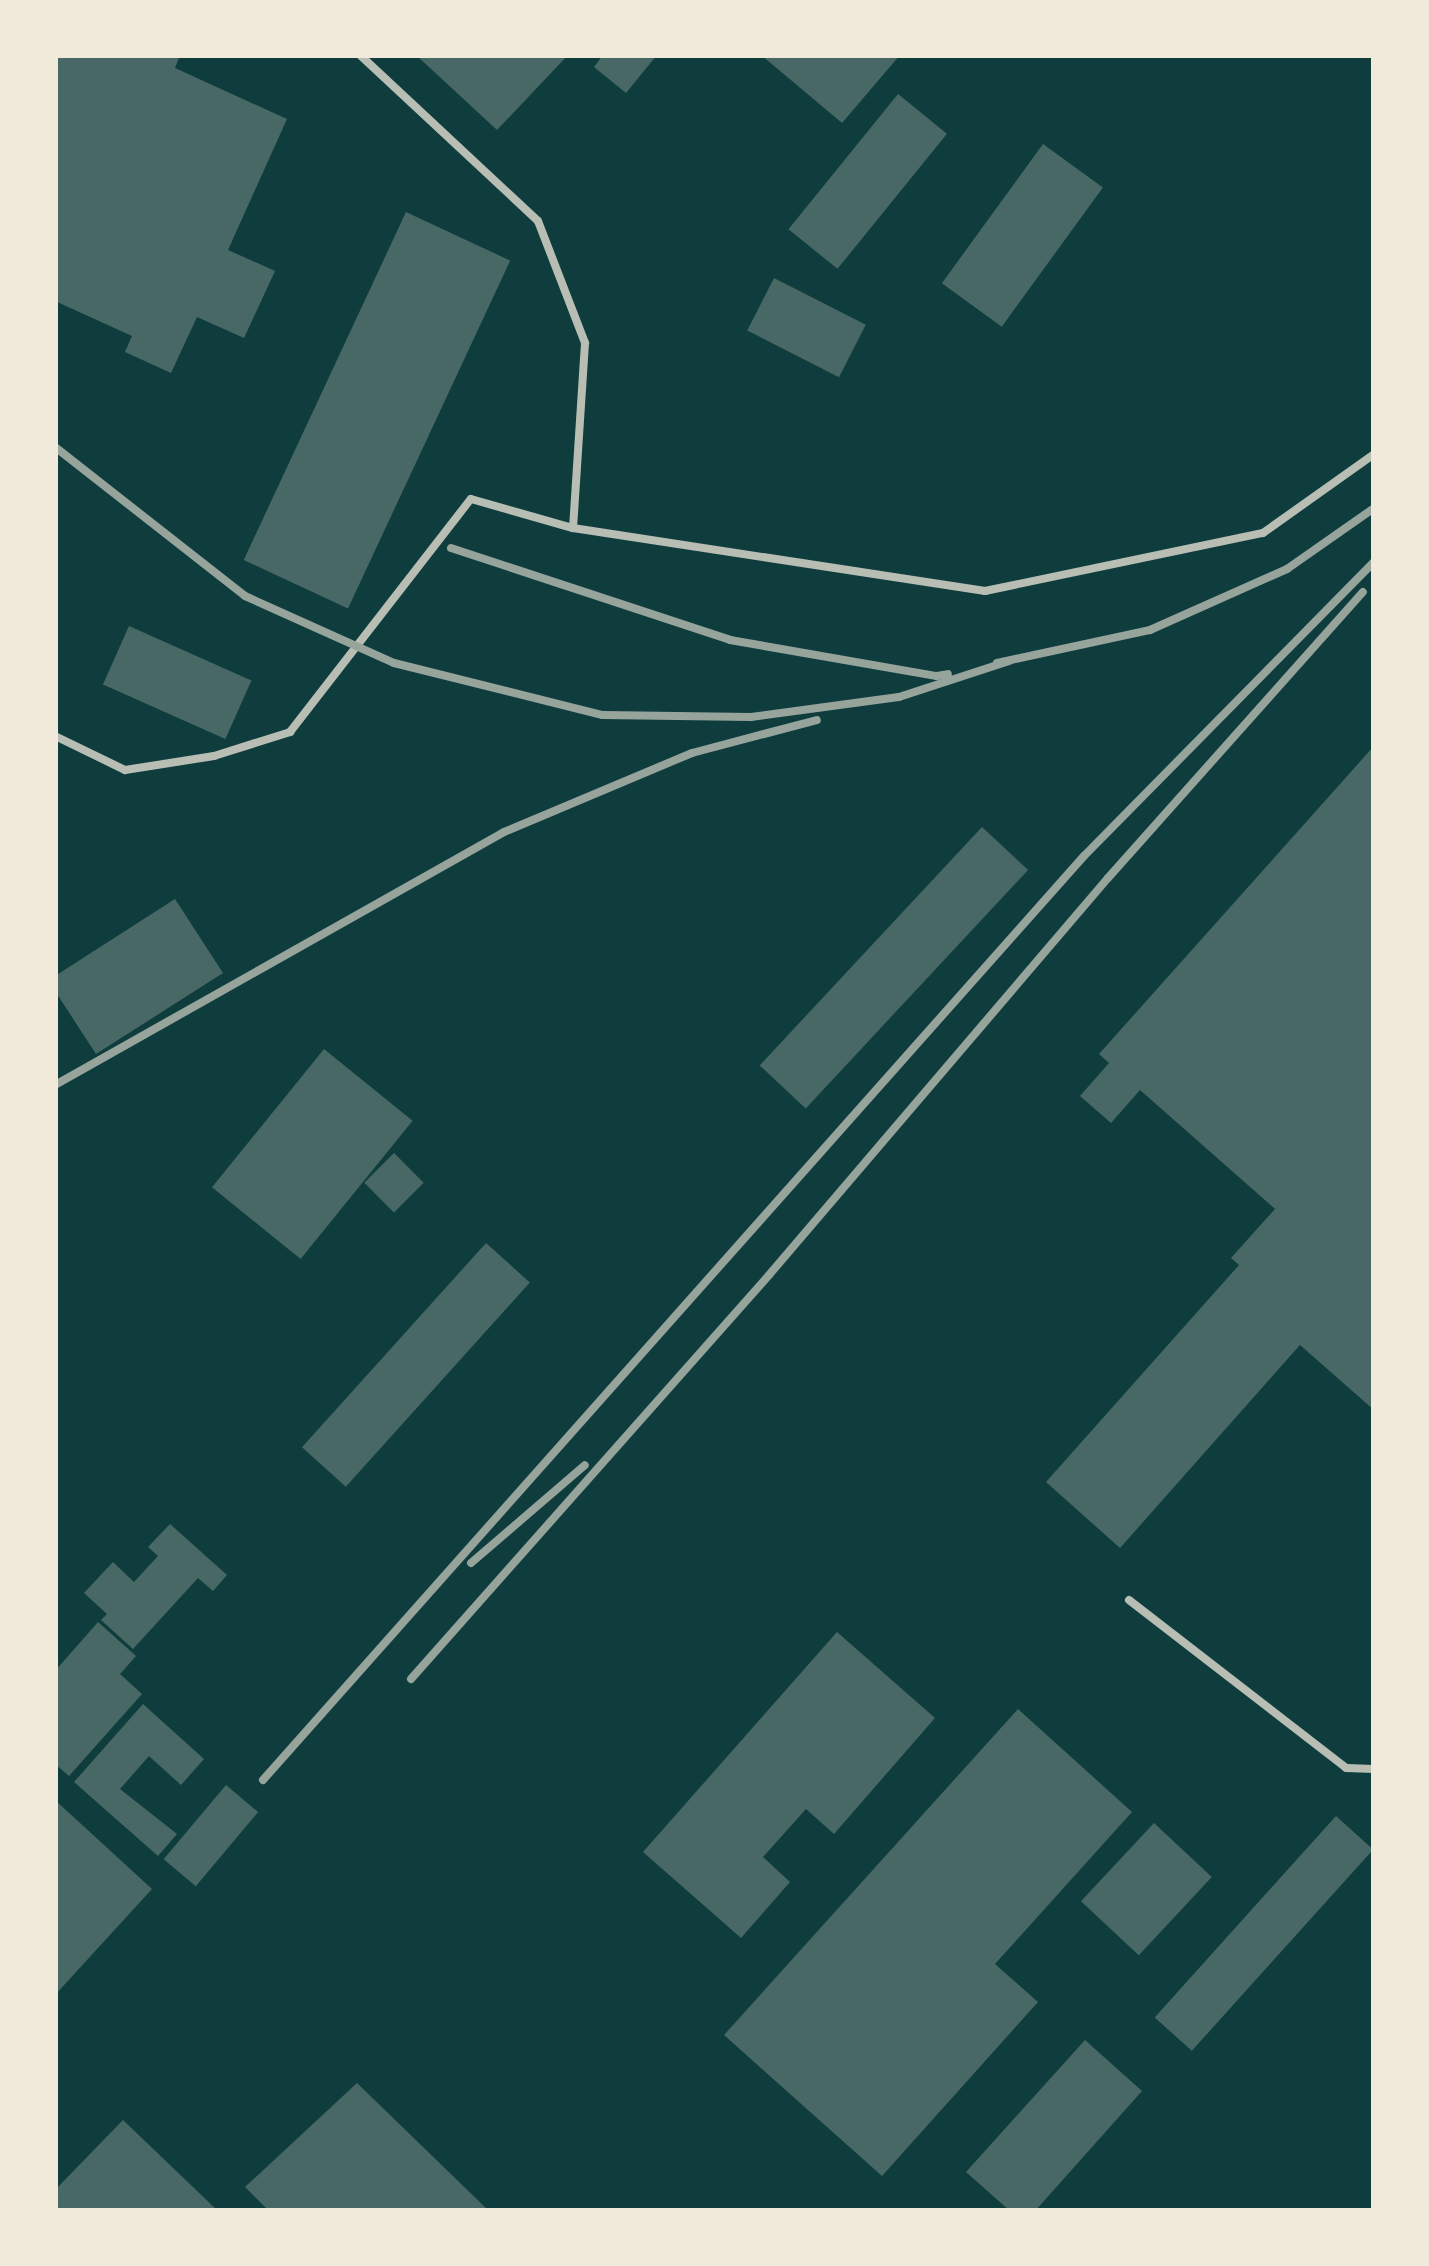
<!DOCTYPE html>
<style>
body{margin:0}
#map{position:relative;width:1429px;height:2266px;overflow:hidden;background:#0f3d3e;font-family:Overpass,sans-serif}
div>[style]{position:absolute}
.building>*{inset:0;background:#486865;transform-origin:0 0}
.service>*{height:8px;margin:-4px;padding:0 4px;transform-origin:4px;border-radius:4px;background:#b8beb3}
.rail>*{height:8px;margin:-4px;padding:0 4px;transform-origin:4px;border-radius:4px;background:#97a49c}
span{translate:-50% -50%;white-space:nowrap;text-align:center;line-height:1.15;-webkit-text-stroke:8px #f1e9da;paint-order:stroke}
.frame{position:absolute;inset:0;border:58px solid #f1e9da;pointer-events:none}
</style>
<div id="map">
<div class="building">
<div style="clip-path:polygon(55px 55px,180px 55px,175px 68px,287px 119px,228px 250px,275px 271px,244px 338px,197px 317px,171px 373px,125px 352px,132px 336px,55px 301px)"></div>
<div style="clip-path:polygon(416px 55px,568px 55px,497px 130px)"></div>
<div style="clip-path:polygon(603px 55px,657px 55px,626px 93px,594px 67px)"></div>
<div style="clip-path:polygon(761px 55px,900px 55px,842px 123px)"></div>
<div style="left:898px;top:94px;width:63px;height:174px;rotate:39deg"></div>
<div style="left:1043px;top:144px;width:74px;height:172px;rotate:36deg"></div>
<div style="left:406px;top:212px;width:115px;height:384px;rotate:25deg"></div>
<div style="left:774px;top:278px;width:103px;height:59px;rotate:27deg"></div>
<div style="left:129px;top:626px;width:134px;height:64px;rotate:24deg"></div>
<div style="clip-path:polygon(1374px 746px,1374px 1410px,1300px 1345px,1120px 1548px,1046px 1482px,1239px 1265px,1231px 1258px,1275px 1209px,1140px 1090px,1111px 1123px,1080px 1096px,1109px 1063px,1099px 1054px)"></div>
<div style="left:982px;top:827px;width:63px;height:326px;rotate:43deg"></div>
<div style="clip-path:polygon(175px 899px,223px 973px,96px 1054px,55px 991px,55px 976px)"></div>
<div style="left:324px;top:1049px;width:114px;height:178px;rotate:39deg"></div>
<div style="left:394px;top:1153px;width:42px;height:42px;rotate:45deg"></div>
<div style="left:486px;top:1243px;width:59px;height:275px;rotate:42deg"></div>
<div style="clip-path:polygon(170px 1524px,227px 1575px,213px 1591px,198px 1578px,133px 1649px,101px 1620px,107px 1614px,84px 1593px,113px 1562px,134px 1582px,158px 1556px,148px 1547px)"></div>
<div style="clip-path:polygon(98px 1622px,136px 1656px,120px 1674px,142px 1694px,69px 1776px,55px 1764px,55px 1671px)"></div>
<div style="clip-path:polygon(837px 1632px,935px 1718px,834px 1834px,806px 1809px,763px 1857px,790px 1882px,741px 1938px,643px 1852px)"></div>
<div style="clip-path:polygon(143px 1704px,204px 1759px,181px 1785px,149px 1756px,120px 1789px,177px 1834px,158px 1856px,74px 1782px)"></div>
<div style="clip-path:polygon(1018px 1709px,1132px 1812px,995px 1964px,1038px 2002px,882px 2176px,724px 2035px)"></div>
<div style="left:226px;top:1785px;width:42px;height:97px;rotate:40deg"></div>
<div style="clip-path:polygon(55px 1800px,152px 1889px,55px 1995px)"></div>
<div style="left:1336px;top:1816px;width:50px;height:271px;rotate:42deg"></div>
<div style="left:1154px;top:1823px;width:79px;height:107px;rotate:43deg"></div>
<div style="clip-path:polygon(1085px 2040px,1142px 2091px,1035px 2211px,1010px 2211px,966px 2172px)"></div>
<div style="clip-path:polygon(357px 2083px,489px 2211px,269px 2211px,245px 2187px)"></div>
<div style="clip-path:polygon(123px 2120px,218px 2211px,55px 2211px,55px 2190px)"></div>
</div>
<div class="service">
<div style="left:360px;top:55px;width:243px;rotate:43deg"></div>
<div style="left:538px;top:221px;width:131px;rotate:68.9deg"></div>
<div style="left:585px;top:343px;width:185px;rotate:93.7deg"></div>
<div style="left:55px;top:736px;width:78px;rotate:25.9deg"></div>
<div style="left:125px;top:770px;width:90px;rotate:-8.9deg"></div>
<div style="left:214px;top:756px;width:80px;rotate:-17.5deg"></div>
<div style="left:290px;top:732px;width:295px;rotate:-52.2deg"></div>
<div style="left:471px;top:499px;width:106px;rotate:15.9deg"></div>
<div style="left:573px;top:528px;width:417px;rotate:8.7deg"></div>
<div style="left:985px;top:591px;width:284px;rotate:-11.8deg"></div>
<div style="left:1263px;top:533px;width:136px;rotate:-35.4deg"></div>
<div style="left:1129px;top:1600px;width:274px;rotate:37.7deg"></div>
<div style="left:1346px;top:1768px;width:28px;rotate:2deg"></div>
</div>
<div class="rail">
<div style="left:55px;top:447px;width:241px;rotate:38.1deg"></div>
<div style="left:245px;top:596px;width:163px;rotate:24.2deg"></div>
<div style="left:394px;top:663px;width:215px;rotate:14deg"></div>
<div style="left:603px;top:715px;width:148px;rotate:0.8deg"></div>
<div style="left:751px;top:717px;width:149px;rotate:-7.7deg"></div>
<div style="left:899px;top:697px;width:116px;rotate:-18.1deg"></div>
<div style="left:451px;top:548px;width:294px;rotate:18.2deg"></div>
<div style="left:730px;top:640px;width:210px;rotate:9.9deg"></div>
<div style="left:937px;top:676px;width:11px;rotate:-10deg"></div>
<div style="left:997px;top:663px;width:157px;rotate:-12.2deg"></div>
<div style="left:1150px;top:630px;width:150px;rotate:-24deg"></div>
<div style="left:1287px;top:569px;width:106px;rotate:-35deg"></div>
<div style="left:55px;top:1085px;width:515px;rotate:-29.4deg"></div>
<div style="left:504px;top:832px;width:204px;rotate:-22.8deg"></div>
<div style="left:692px;top:753px;width:129px;rotate:-14.8deg"></div>
<div style="left:471px;top:1563px;width:150px;rotate:-40.7deg"></div>
<div style="left:411px;top:1679px;width:540px;rotate:-48.45deg"></div>
<div style="left:769px;top:1275px;width:522px;rotate:-49.51deg"></div>
<div style="left:1108px;top:878px;width:383px;rotate:-48.3deg"></div>
<div style="left:263px;top:1780px;width:1236px;rotate:-48.38deg"></div>
<div style="left:1084px;top:856px;width:413px;rotate:-45.4deg"></div>
</div>
<div class="frame"></div>
</div>
